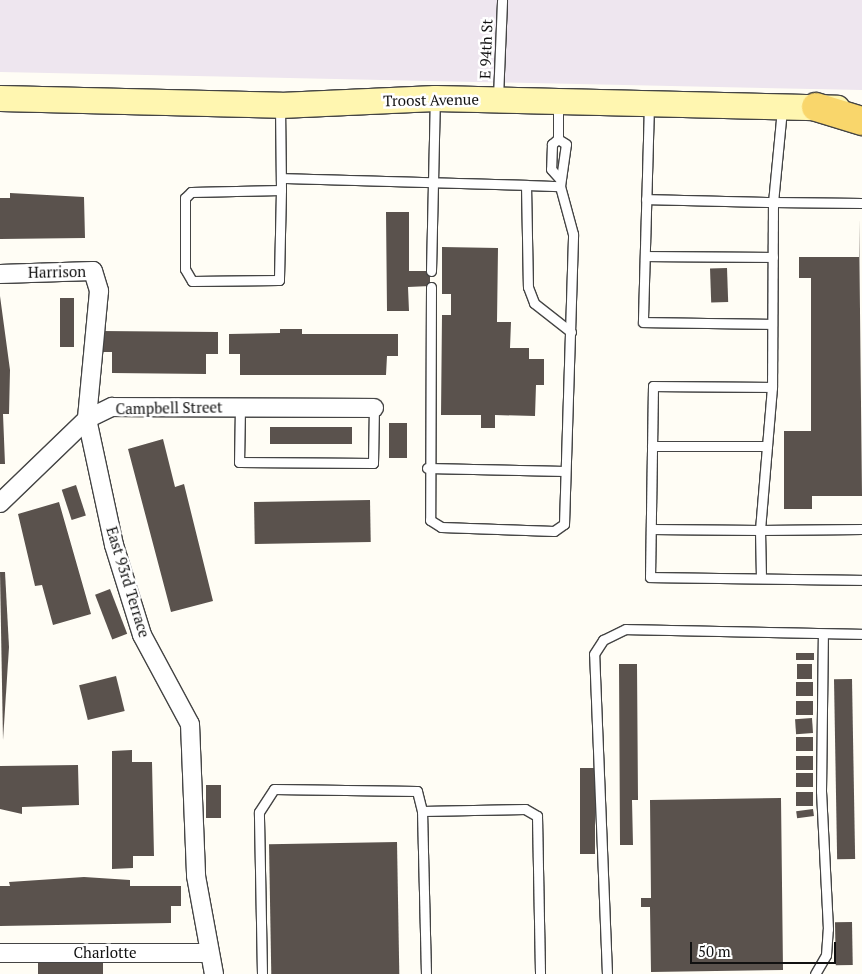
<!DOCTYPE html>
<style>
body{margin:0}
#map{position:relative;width:862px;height:974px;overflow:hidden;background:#fffdf5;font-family:"PT Serif",serif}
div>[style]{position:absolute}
.industrial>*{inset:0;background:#eee6ef}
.building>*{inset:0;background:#5a524d;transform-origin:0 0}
.roads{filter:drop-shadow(1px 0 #444) drop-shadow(-1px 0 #444) drop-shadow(0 1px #444) drop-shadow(0 -1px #444)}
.service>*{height:9px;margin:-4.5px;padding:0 4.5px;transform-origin:4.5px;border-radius:4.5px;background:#fff}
.minor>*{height:18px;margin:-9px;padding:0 9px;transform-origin:9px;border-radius:9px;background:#fff}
.secondary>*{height:25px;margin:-12.5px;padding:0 12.5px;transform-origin:12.5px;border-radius:12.5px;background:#fff6b0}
.primary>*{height:28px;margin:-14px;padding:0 14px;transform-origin:14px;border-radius:14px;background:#f9d66b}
span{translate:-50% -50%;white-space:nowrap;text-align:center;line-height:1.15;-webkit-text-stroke:5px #fff;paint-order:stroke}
.street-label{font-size:15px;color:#111}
.scale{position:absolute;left:690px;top:942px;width:146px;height:22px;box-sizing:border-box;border:2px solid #111;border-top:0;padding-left:6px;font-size:15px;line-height:18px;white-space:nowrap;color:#111;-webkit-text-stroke:4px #fff;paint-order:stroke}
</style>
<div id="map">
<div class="industrial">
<div style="clip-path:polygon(0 0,862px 0,862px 90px,0 72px)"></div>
</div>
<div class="building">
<div style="clip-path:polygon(10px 193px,84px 197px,85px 238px,0 239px,0 198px,10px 198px)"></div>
<div style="clip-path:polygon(386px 212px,409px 212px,409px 271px,430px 271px,430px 286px,408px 287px,409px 311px,387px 311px)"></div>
<div style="clip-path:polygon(859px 218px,862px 496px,812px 496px,812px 509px,784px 509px,784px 431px,811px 431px,811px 278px,799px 278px,799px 257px,859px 257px)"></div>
<div style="clip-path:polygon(442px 247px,498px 248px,497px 322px,511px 322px,510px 348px,529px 348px,529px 359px,544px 359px,544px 385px,536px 385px,535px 416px,495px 415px,495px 428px,481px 428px,481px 415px,441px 415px,442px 315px,451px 315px,451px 294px,442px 294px)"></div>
<div style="left:727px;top:268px;width:34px;height:17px;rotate:88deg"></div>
<div style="clip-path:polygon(0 296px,10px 370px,9px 414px,3px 414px,5px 464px,0 464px)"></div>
<div style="left:60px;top:298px;width:14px;height:49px"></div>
<div style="clip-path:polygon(280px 329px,302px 329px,302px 334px,398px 334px,398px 356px,387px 356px,386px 375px,240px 375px,240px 354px,229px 354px,229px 334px,280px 333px)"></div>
<div style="clip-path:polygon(101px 331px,218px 332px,218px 354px,206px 354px,206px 374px,112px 373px,112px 352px,101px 352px)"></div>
<div style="left:389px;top:423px;width:18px;height:35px"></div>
<div style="left:352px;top:427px;width:17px;height:82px;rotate:90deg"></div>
<div style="clip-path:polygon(163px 439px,175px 487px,184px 484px,213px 601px,171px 612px,128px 449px)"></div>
<div style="left:76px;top:485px;width:32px;height:15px;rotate:72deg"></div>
<div style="left:370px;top:500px;width:42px;height:116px;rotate:89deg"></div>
<div style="clip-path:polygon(59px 502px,91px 614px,53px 625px,42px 585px,35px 586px,18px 514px)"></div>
<div style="clip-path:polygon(0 572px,5px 572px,9px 647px,3px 740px)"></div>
<div style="left:110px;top:589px;width:48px;height:16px;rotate:69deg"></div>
<div style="left:796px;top:653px;width:18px;height:7px"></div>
<div style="clip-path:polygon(619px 664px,637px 664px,638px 800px,632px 800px,633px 845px,620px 845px)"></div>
<div style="left:797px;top:664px;width:15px;height:15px"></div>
<div style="left:116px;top:676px;width:36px;height:38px;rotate:76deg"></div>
<div style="left:852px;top:679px;width:180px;height:18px;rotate:89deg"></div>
<div style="left:813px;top:682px;width:14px;height:17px;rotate:90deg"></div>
<div style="left:796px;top:701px;width:17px;height:14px"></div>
<div style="left:812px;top:718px;width:15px;height:17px;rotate:86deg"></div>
<div style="left:796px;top:737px;width:17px;height:14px"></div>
<div style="clip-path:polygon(132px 750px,132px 762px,152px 762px,154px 856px,133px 856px,133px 868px,112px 869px,112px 751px)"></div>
<div style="left:796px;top:756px;width:17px;height:14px"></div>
<div style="clip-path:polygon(78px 765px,79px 805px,22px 807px,22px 814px,0 809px,0 766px)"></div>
<div style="left:580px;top:768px;width:15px;height:86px"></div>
<div style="left:813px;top:773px;width:14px;height:17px;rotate:90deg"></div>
<div style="left:206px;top:785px;width:15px;height:33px"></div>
<div style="left:796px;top:792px;width:17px;height:14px"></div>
<div style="clip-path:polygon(781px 798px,783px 970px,651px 972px,650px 907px,641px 907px,641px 898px,651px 898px,650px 800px)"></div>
<div style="left:813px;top:809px;width:7px;height:17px;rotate:82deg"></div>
<div style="left:397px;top:842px;width:132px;height:128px;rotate:89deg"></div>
<div style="clip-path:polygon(84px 877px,130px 880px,130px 886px,181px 886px,181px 906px,171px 906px,171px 923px,0 926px,0 886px,10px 886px,9px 882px)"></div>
<div style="left:852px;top:922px;width:43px;height:17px;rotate:89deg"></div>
<div style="left:103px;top:963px;width:11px;height:65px;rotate:90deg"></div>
</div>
<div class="roads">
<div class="service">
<div style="left:498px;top:97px;width:97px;rotate:-87.6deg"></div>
<div style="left:558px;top:102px;width:37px;rotate:90deg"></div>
<div style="left:649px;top:104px;width:218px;rotate:91.6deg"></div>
<div style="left:643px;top:322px;width:129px;rotate:0.9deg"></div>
<div style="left:280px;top:106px;width:84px;rotate:89.3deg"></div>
<div style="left:281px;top:190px;width:90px;rotate:91.3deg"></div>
<div style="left:279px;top:280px;width:87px;rotate:179.3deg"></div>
<div style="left:192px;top:281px;width:14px;rotate:-120deg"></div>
<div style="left:185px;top:269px;width:71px;rotate:-90deg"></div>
<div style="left:185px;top:198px;width:8px;rotate:-45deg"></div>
<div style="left:191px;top:192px;width:90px;rotate:-1.3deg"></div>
<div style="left:782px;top:109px;width:93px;rotate:95.5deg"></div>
<div style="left:773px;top:202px;width:89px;rotate:0.6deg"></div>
<div style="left:558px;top:139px;width:8px;rotate:140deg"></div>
<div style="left:552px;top:144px;width:25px;rotate:92deg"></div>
<div style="left:551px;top:169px;width:13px;rotate:48deg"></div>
<div style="left:281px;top:178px;width:245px;rotate:1.6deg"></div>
<div style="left:526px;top:185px;width:102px;rotate:88.9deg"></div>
<div style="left:528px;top:287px;width:17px;rotate:69deg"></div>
<div style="left:534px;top:303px;width:47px;rotate:38.1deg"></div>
<div style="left:526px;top:185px;width:34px;rotate:2deg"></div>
<div style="left:646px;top:199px;width:127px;rotate:1.4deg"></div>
<div style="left:773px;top:202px;width:185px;rotate:90.3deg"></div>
<div style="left:772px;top:387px;width:119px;rotate:-179.5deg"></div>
<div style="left:653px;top:386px;width:191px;rotate:90.9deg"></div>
<div style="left:650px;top:577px;width:212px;rotate:0.8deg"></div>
<div style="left:645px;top:256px;width:128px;rotate:0.4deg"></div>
<div style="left:431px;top:271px;width:173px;rotate:-88.7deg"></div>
<div style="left:431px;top:287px;width:233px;rotate:90.2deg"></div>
<div style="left:430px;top:520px;width:13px;rotate:32deg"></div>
<div style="left:441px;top:527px;width:113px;rotate:2deg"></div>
<div style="left:554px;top:531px;width:12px;rotate:-35deg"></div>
<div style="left:564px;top:524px;width:290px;rotate:-88.2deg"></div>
<div style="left:573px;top:234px;width:50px;rotate:-105.2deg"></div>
<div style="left:560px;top:186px;width:42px;rotate:-81.9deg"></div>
<div style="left:566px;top:144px;width:9px;rotate:-148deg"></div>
<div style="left:772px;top:387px;width:144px;rotate:94.8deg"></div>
<div style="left:760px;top:530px;width:102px;rotate:-0.6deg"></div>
<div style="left:240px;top:407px;width:55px;rotate:91deg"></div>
<div style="left:239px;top:462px;width:134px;rotate:0.4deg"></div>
<div style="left:373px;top:463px;width:55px;rotate:-89deg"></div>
<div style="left:652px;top:446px;width:115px"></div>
<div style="left:427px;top:468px;width:138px;rotate:1.2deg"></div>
<div style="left:651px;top:529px;width:109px;rotate:0.5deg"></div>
<div style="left:760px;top:530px;width:48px;rotate:88.8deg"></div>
<div style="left:262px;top:974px;width:162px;rotate:-91.1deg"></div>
<div style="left:259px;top:812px;width:27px;rotate:-57deg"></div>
<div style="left:274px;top:789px;width:143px;rotate:0.8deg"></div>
<div style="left:417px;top:791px;width:21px;rotate:76deg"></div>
<div style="left:426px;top:974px;width:163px;rotate:-91.4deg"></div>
<div style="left:422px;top:811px;width:103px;rotate:-1.1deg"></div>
<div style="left:525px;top:809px;width:14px;rotate:30deg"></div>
<div style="left:537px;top:816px;width:158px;rotate:88.9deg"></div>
<div style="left:607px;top:974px;width:320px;rotate:-92.3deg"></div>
<div style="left:594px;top:654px;width:17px;rotate:-57deg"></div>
<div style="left:603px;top:640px;width:25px;rotate:-26deg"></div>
<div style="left:626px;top:629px;width:236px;rotate:1.2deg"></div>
<div style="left:815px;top:974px;width:22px;rotate:-60deg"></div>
<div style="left:826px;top:955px;width:26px;rotate:-86deg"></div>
<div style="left:828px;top:929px;width:138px;rotate:-92.9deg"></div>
<div style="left:821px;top:791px;width:157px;rotate:-89.3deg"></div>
</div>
<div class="minor">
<div style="left:0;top:274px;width:93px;rotate:-1.8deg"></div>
<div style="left:93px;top:271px;width:21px;rotate:73deg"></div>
<div style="left:99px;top:291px;width:129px;rotate:95.4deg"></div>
<div style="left:87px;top:419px;width:129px;rotate:77.9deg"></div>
<div style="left:114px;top:545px;width:94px;rotate:72.7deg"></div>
<div style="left:142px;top:635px;width:101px;rotate:61.7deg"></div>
<div style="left:190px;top:724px;width:152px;rotate:87.7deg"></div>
<div style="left:196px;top:876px;width:100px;rotate:79.6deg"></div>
<div style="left:0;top:503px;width:121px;rotate:-44deg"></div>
<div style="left:87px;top:419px;width:28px;rotate:-26deg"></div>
<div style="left:112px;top:407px;width:262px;rotate:0.2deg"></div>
<div style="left:0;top:953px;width:209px"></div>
</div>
<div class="secondary">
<div style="left:0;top:98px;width:280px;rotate:1.4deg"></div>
<div style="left:280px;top:105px;width:155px;rotate:-2.6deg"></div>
<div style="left:435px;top:98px;width:402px;rotate:1.4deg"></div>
</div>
<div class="primary">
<div style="left:816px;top:107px;width:48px;rotate:16.9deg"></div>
</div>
</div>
<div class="street-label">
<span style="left:486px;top:49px;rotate:-88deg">E 94th St</span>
<span style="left:431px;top:100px;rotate:-1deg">Troost Avenue</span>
<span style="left:57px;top:272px;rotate:-1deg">Harrison</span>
<span style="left:169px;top:408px;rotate:-1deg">Campbell Street</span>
<span style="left:128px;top:582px;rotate:73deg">East 93rd Terrace</span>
<span style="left:105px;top:953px">Charlotte</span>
</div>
<div class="scale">50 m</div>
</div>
